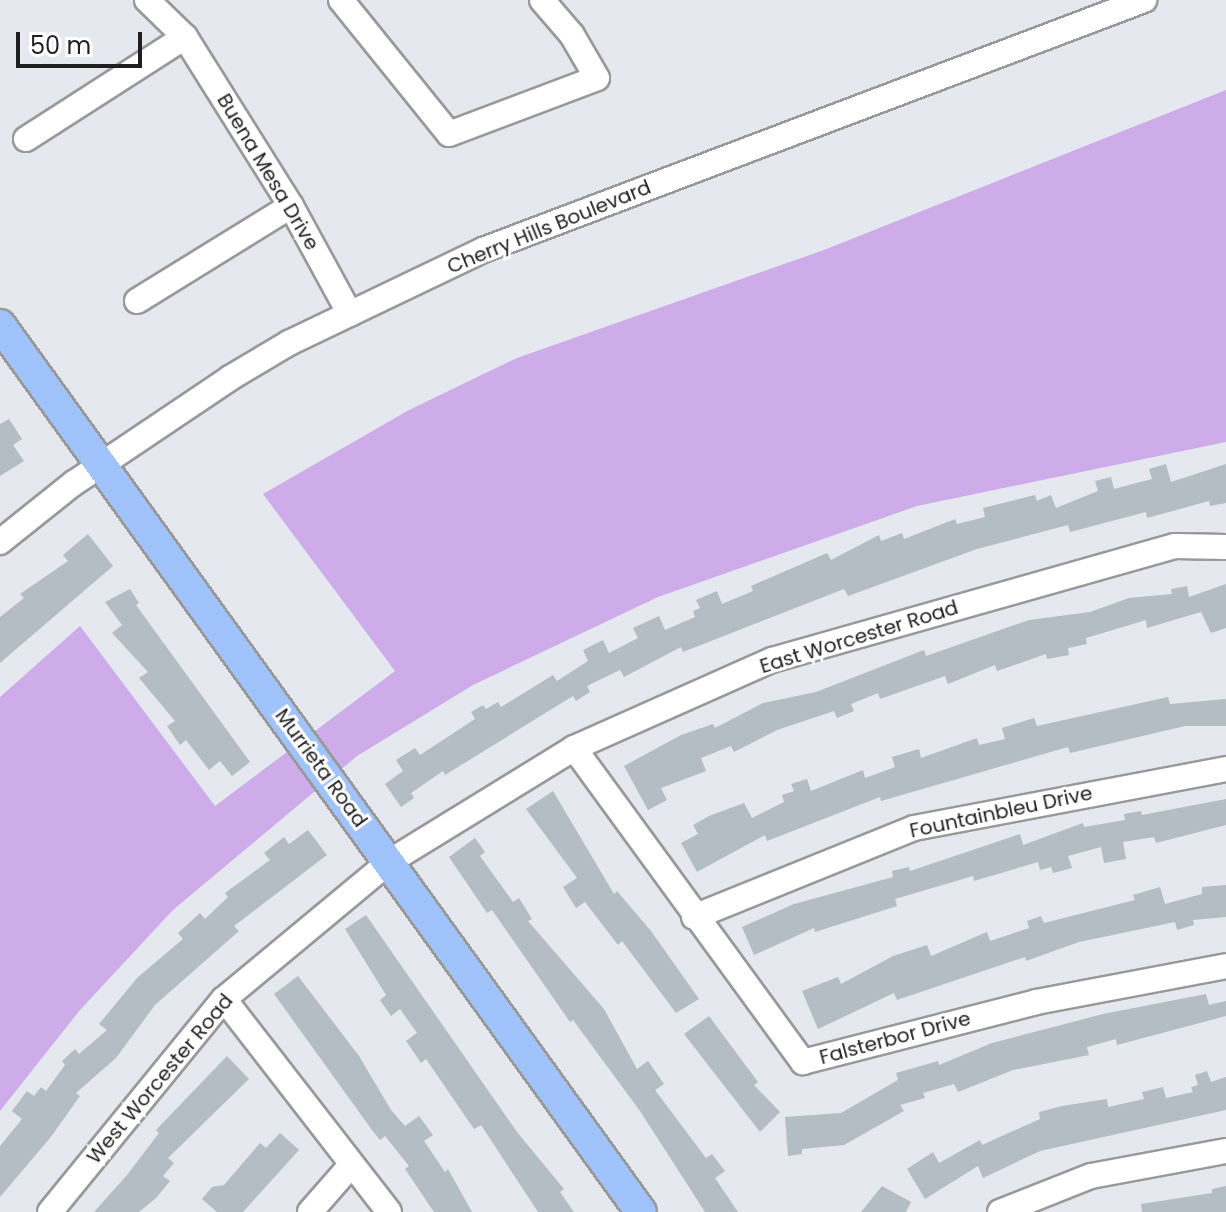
<!DOCTYPE html>
<style>
body{margin:0}
#map{position:relative;width:1226px;height:1212px;overflow:hidden;background:#e5e8ef;font-family:Poppins,sans-serif}
div>[style]{position:absolute}
.grass>*{inset:0;background:#cdace9}
.building>*{inset:0;background:#b4bcc4}
.roads{filter:drop-shadow(2px 0 #999) drop-shadow(-2px 0 #999) drop-shadow(0 2px #999) drop-shadow(0 -2px #999)}
.minor>*{height:24px;margin:-12px;padding:0 12px;transform-origin:12px;border-radius:12px;background:#fff}
.major>*{height:30px;margin:-15px;padding:0 15px;transform-origin:15px;border-radius:15px;background:#9fc3fa}
span{translate:-50% -50%;white-space:nowrap;text-align:center;line-height:1.15;-webkit-text-stroke:6px #fff;paint-order:stroke}
.street-label{font-size:20px;color:#1f1f1f}
.scale{position:absolute;left:16px;top:32px;width:126px;height:36px;box-sizing:border-box;border:4px solid #1f1f1f;border-top:0;padding-left:10px;font-size:24px;line-height:28px;white-space:nowrap;color:#1f1f1f;-webkit-text-stroke:6px #fff;paint-order:stroke}
</style>
<div id="map">
<div class="grass">
<div style="clip-path:polygon(1226px 90px,1226px 442px,917px 506px,658px 597px,473px 685px,357px 756px,173px 910px,80px 1010px,0 1111px,0 697px,80px 626px,215px 806px,395px 671px,263px 494px,409px 410px,517px 358px,824px 250px)"></div>
</div>
<div class="building">
<div style="clip-path:polygon(9px 419px,22px 439px,13px 445px,24px 461px,0 476px,0 424px)"></div>
<div style="clip-path:polygon(1166px 464px,1171px 482px,1226px 464px,1226px 503px,1210px 506px,1209px 501px,1147px 518px,1146px 512px,1070px 532px,1068px 525px,977px 549px,848px 596px,844px 589px,683px 652px,681px 647px,624px 677px,620px 670px,587px 686px,590px 692px,576px 701px,573px 696px,445px 775px,443px 771px,411px 793px,414px 798px,401px 807px,385px 784px,403px 771px,396px 760px,415px 748px,420px 755px,475px 719px,471px 712px,483px 705px,486px 709px,498px 702px,501px 707px,553px 675px,557px 681px,588px 661px,583px 650px,603px 640px,609px 653px,638px 638px,633px 628px,659px 616px,665px 630px,695px 617px,693px 611px,700px 608px,696px 600px,717px 591px,722px 604px,753px 591px,751px 586px,827px 553px,831px 560px,879px 535px,881px 541px,902px 533px,904px 539px,955px 519px,957px 524px,985px 517px,983px 508px,1035px 495px,1037px 501px,1051px 495px,1056px 508px,1098px 491px,1095px 481px,1111px 477px,1114px 489px,1152px 479px,1149px 469px)"></div>
<div style="clip-path:polygon(88px 534px,113px 566px,0 663px,0 617px,24px 598px,20px 594px,68px 561px,63px 555px)"></div>
<div style="clip-path:polygon(1226px 584px,1226px 628px,1211px 633px,1201px 612px,1147px 628px,1146px 620px,1086px 638px,1087px 644px,1068px 648px,1069px 655px,1047px 659px,1046px 654px,997px 671px,995px 665px,948px 684px,945px 676px,880px 699px,878px 693px,851px 704px,854px 711px,837px 718px,834px 711px,777px 730px,734px 752px,731px 746px,701px 758px,706px 771px,661px 788px,667px 800px,648px 810px,624px 766px,681px 735px,713px 724px,715px 728px,763px 703px,816px 692px,924px 650px,926px 656px,1029px 620px,1090px 612px,1129px 598px,1172px 594px,1171px 589px,1187px 586px,1189px 597px)"></div>
<div style="clip-path:polygon(130px 589px,139px 603px,136px 605px,250px 762px,232px 776px,220px 761px,209px 770px,186px 740px,180px 745px,167px 726px,175px 721px,139px 678px,148px 672px,112px 633px,122px 625px,105px 602px)"></div>
<div style="clip-path:polygon(1168px 697px,1170px 704px,1226px 699px,1226px 726px,1185px 726px,1070px 753px,1068px 747px,881px 801px,880px 797px,767px 841px,765px 835px,697px 872px,681px 843px,698px 834px,693px 825px,709px 816px,744px 803px,752px 818px,784px 802px,782px 795px,794px 791px,791px 784px,807px 779px,811px 791px,863px 770px,865px 778px,895px 767px,892px 757px,919px 749px,921px 758px,977px 738px,979px 745px,1005px 739px,1002px 728px,1034px 718px,1037px 726px)"></div>
<div style="clip-path:polygon(553px 791px,614px 894px,617px 891px,651px 931px,699px 999px,676px 1013px,622px 941px,618px 945px,585px 902px,576px 908px,563px 887px,577px 878px,526px 809px)"></div>
<div style="clip-path:polygon(1226px 799px,1226px 825px,1156px 843px,1154px 837px,1123px 842px,1126px 859px,1104px 863px,1101px 847px,1068px 856px,1072px 868px,1053px 873px,1051px 867px,1040px 870px,1038px 862px,974px 881px,973px 876px,895px 899px,897px 906px,815px 932px,814px 928px,754px 955px,742px 927px,794px 904px,893px 877px,892px 871px,909px 867px,910px 871px,1020px 834px,1023px 845px,1083px 823px,1084px 827px,1125px 820px,1124px 814px,1141px 811px,1142px 815px)"></div>
<div style="clip-path:polygon(308px 830px,327px 855px,234px 926px,239px 931px,155px 1005px,116px 1058px,76px 1093px,80px 1096px,50px 1138px,0 1197px,0 1146px,22px 1119px,12px 1111px,27px 1091px,34px 1096px,41px 1087px,46px 1091px,65px 1065px,62px 1061px,75px 1049px,79px 1054px,107px 1030px,99px 1024px,138px 977px,183px 939px,178px 933px,200px 913px,205px 919px,228px 897px,225px 893px,270px 860px,264px 853px,284px 837px,289px 844px)"></div>
<div style="clip-path:polygon(475px 838px,485px 852px,480px 856px,513px 902px,519px 898px,532px 919px,528px 921px,604px 1009px,637px 1069px,648px 1061px,664px 1084px,655px 1090px,706px 1158px,712px 1154px,725px 1171px,715px 1178px,738px 1212px,705px 1212px,640px 1111px,573px 1020px,570px 1022px,492px 910px,487px 913px,449px 857px)"></div>
<div style="clip-path:polygon(1226px 885px,1226px 917px,1193px 920px,1194px 925px,1177px 930px,1175px 922px,1079px 942px,1026px 961px,1025px 957px,897px 1000px,894px 993px,818px 1029px,802px 991px,838px 977px,841px 984px,893px 956px,927px 945px,931px 956px,987px 932px,990px 941px,1029px 928px,1027px 921px,1041px 916px,1044px 923px,1135px 900px,1133px 895px,1160px 887px,1165px 904px,1202px 894px,1202px 887px)"></div>
<div style="clip-path:polygon(366px 915px,517px 1132px,564px 1189px,560px 1192px,574px 1212px,538px 1212px,481px 1125px,474px 1129px,426px 1059px,421px 1063px,406px 1041px,417px 1033px,400px 1009px,391px 1016px,380px 1000px,386px 995px,345px 929px)"></div>
<div style="clip-path:polygon(298px 976px,359px 1056px,391px 1110px,405px 1126px,419px 1116px,433px 1135px,424px 1141px,445px 1172px,448px 1169px,472px 1212px,434px 1212px,405px 1169px,409px 1166px,385px 1136px,380px 1140px,372px 1130px,274px 994px)"></div>
<div style="clip-path:polygon(1206px 994px,1209px 1005px,1226px 1001px,1226px 1016px,1117px 1045px,1116px 1039px,1087px 1047px,1089px 1055px,1013px 1070px,958px 1092px,954px 1084px,923px 1093px,925px 1098px,900px 1105px,904px 1111px,844px 1145px,802px 1149px,802px 1154px,788px 1156px,785px 1117px,841px 1113px,898px 1080px,896px 1073px,938px 1061px,939px 1065px,992px 1043px,1103px 1014px)"></div>
<div style="clip-path:polygon(709px 1016px,758px 1082px,754px 1085px,780px 1112px,760px 1132px,684px 1034px)"></div>
<div style="clip-path:polygon(227px 1056px,249px 1079px,168px 1158px,174px 1163px,163px 1176px,170px 1181px,156px 1198px,139px 1212px,94px 1212px,127px 1175px,159px 1133px,156px 1130px)"></div>
<div style="clip-path:polygon(1207px 1071px,1211px 1082px,1226px 1077px,1226px 1110px,1040px 1151px,983px 1178px,978px 1166px,925px 1199px,907px 1169px,933px 1152px,939px 1163px,980px 1140px,982px 1145px,1040px 1119px,1039px 1112px,1062px 1106px,1107px 1099px,1108px 1107px,1144px 1099px,1142px 1092px,1163px 1087px,1166px 1098px,1193px 1092px,1191px 1087px,1198px 1085px,1195px 1075px)"></div>
<div style="clip-path:polygon(280px 1133px,299px 1150px,243px 1212px,217px 1212px,202px 1199px,212px 1187px,224px 1185px,260px 1143px,266px 1148px)"></div>
<div style="clip-path:polygon(882px 1186px,911px 1202px,906px 1212px,861px 1212px)"></div>
<div style="clip-path:polygon(1226px 1186px,1226px 1212px,1142px 1212px,1141px 1204px,1212px 1193px,1212px 1189px)"></div>
</div>
<div class="roads">
<div class="minor">
<div style="left:147px;top:0;width:53px;rotate:44.2deg"></div>
<div style="left:185px;top:37px;width:199px;rotate:57.9deg"></div>
<div style="left:291px;top:206px;width:123px;rotate:61.4deg"></div>
<div style="left:341px;top:0;width:172px;rotate:51.1deg"></div>
<div style="left:449px;top:134px;width:158px;rotate:-20.7deg"></div>
<div style="left:597px;top:78px;width:50px;rotate:-120.2deg"></div>
<div style="left:572px;top:35px;width:46px;rotate:-130.6deg"></div>
<div style="left:26px;top:139px;width:189px;rotate:-32.7deg"></div>
<div style="left:137px;top:301px;width:181px;rotate:-31.7deg"></div>
<div style="left:0;top:542px;width:95px;rotate:-38.6deg"></div>
<div style="left:74px;top:483px;width:188px;rotate:-33.9deg"></div>
<div style="left:230px;top:378px;width:69px;rotate:-30.7deg"></div>
<div style="left:289px;top:343px;width:215px;rotate:-25.6deg"></div>
<div style="left:483px;top:250px;width:707px;rotate:-20.72deg"></div>
<div style="left:574px;top:748px;width:389px;rotate:53.9deg"></div>
<div style="left:803px;top:1062px;width:241px;rotate:-14.4deg"></div>
<div style="left:1036px;top:1002px;width:193px;rotate:-10.7deg"></div>
<div style="left:694px;top:917px;width:237px;rotate:-22deg"></div>
<div style="left:914px;top:828px;width:318px;rotate:-10.7deg"></div>
<div style="left:224px;top:999px;width:269px;rotate:52.2deg"></div>
<div style="left:50px;top:1212px;width:275px;rotate:-50.8deg"></div>
<div style="left:224px;top:999px;width:214px;rotate:-39.7deg"></div>
<div style="left:389px;top:862px;width:217px;rotate:-31.6deg"></div>
<div style="left:574px;top:748px;width:217px;rotate:-24deg"></div>
<div style="left:772px;top:660px;width:419px;rotate:-15.8deg"></div>
<div style="left:1175px;top:546px;width:51px;rotate:1.1deg"></div>
<div style="left:310px;top:1212px;width:62px;rotate:-48.9deg"></div>
<div style="left:1000px;top:1212px;width:98px;rotate:-21.6deg"></div>
<div style="left:1091px;top:1176px;width:137px;rotate:-10.5deg"></div>
</div>
<div class="major">
<div style="left:0;top:325px;width:1094px;rotate:54.15deg"></div>
</div>
</div>
<div class="street-label">
<span style="left:268px;top:172px;rotate:59deg">Buena Mesa Drive</span>
<span style="left:549px;top:227px;rotate:-22deg">Cherry Hills Boulevard</span>
<span style="left:859px;top:637px;rotate:-17deg">East Worcester Road</span>
<span style="left:321px;top:768px;rotate:54deg">Murrieta Road</span>
<span style="left:1001px;top:812px;rotate:-12deg">Fountainbleu Drive</span>
<span style="left:895px;top:1038px;rotate:-15deg">Falsterbor Drive</span>
<span style="left:160px;top:1079px;rotate:-50deg">West Worcester Road</span>
</div>
<div class="scale">50 m</div>
</div>
